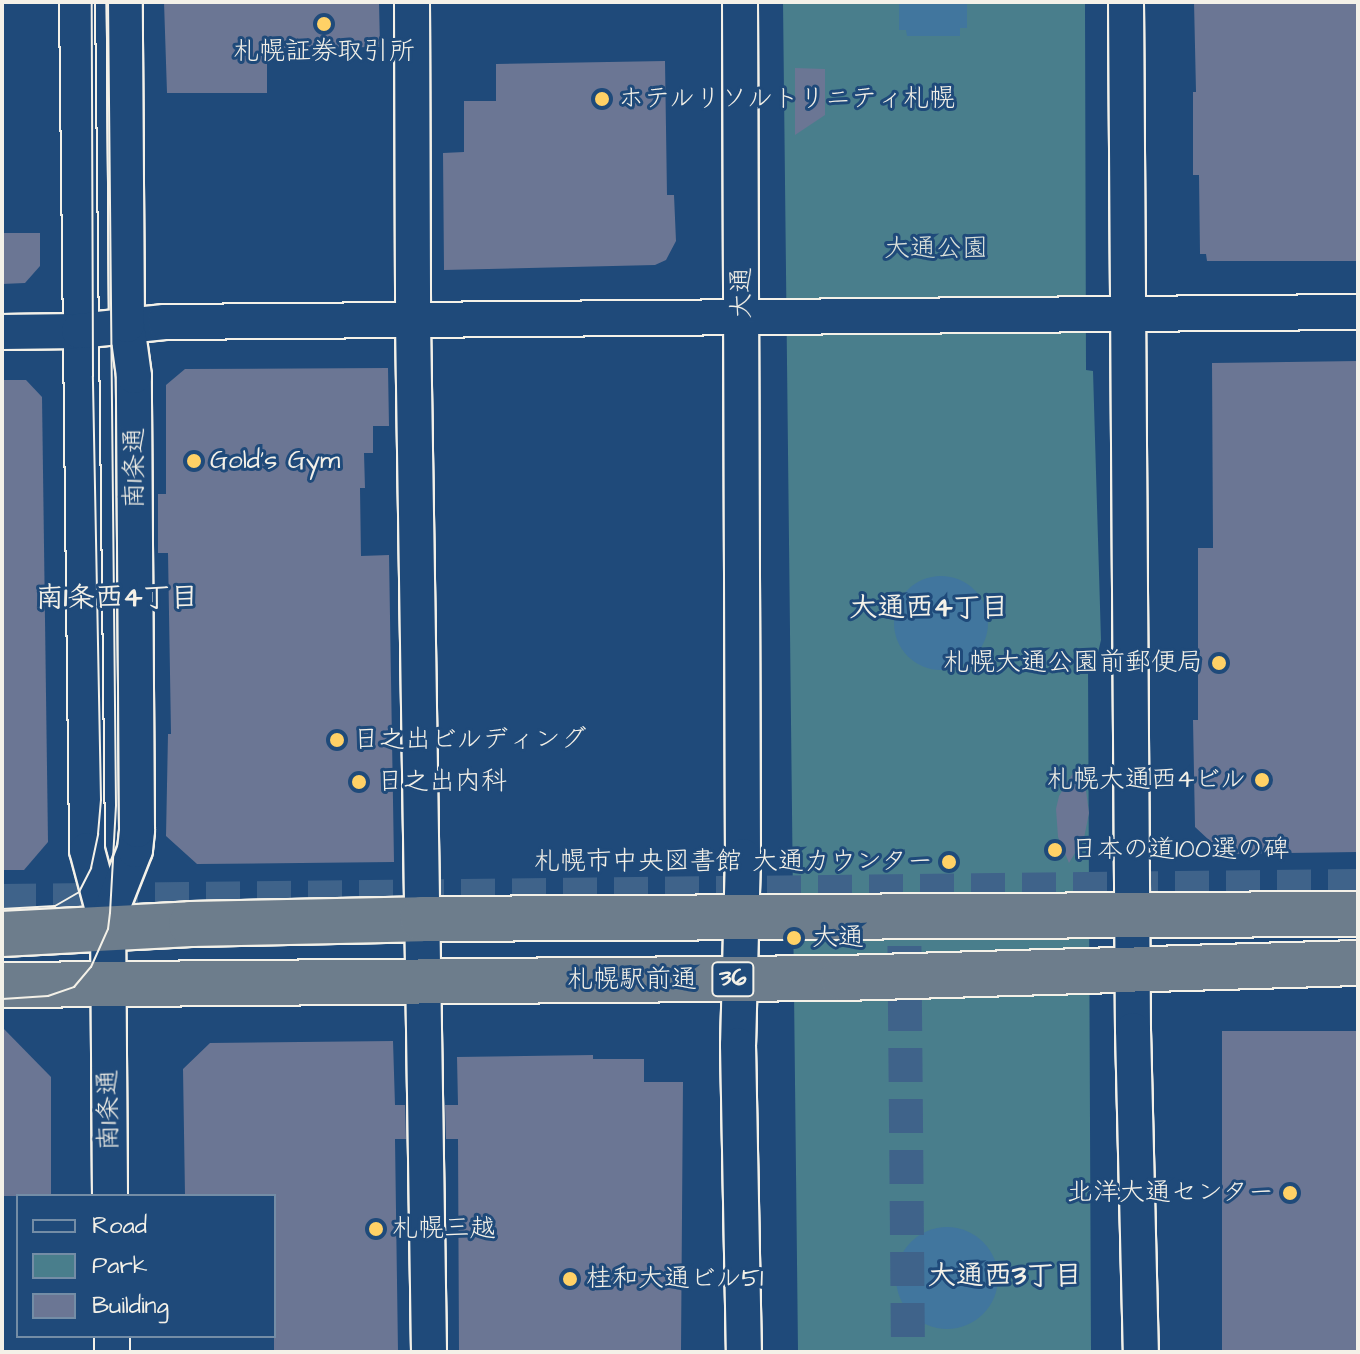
<!DOCTYPE html>
<meta charset="utf-8">
<style>
body{margin:0}
#map{position:relative;width:1360px;height:1354px;overflow:hidden;background:#1f4a7a;font-family:"Architects Daughter","Klee One",sans-serif}
div>[style]{position:absolute}
.green>*{inset:0;background:#497e8c}
.water>*{inset:0;background:#41769e}
.round{border-radius:50%}
.building>*{inset:0;background:#6b7694;transform-origin:0 0}
.minor-tunnel>*{height:34px;margin-top:-17px;transform-origin:0;background:repeating-linear-gradient(90deg,#3f638a 0 34px,transparent 0 51px)}
.roads{filter:drop-shadow(2px 0 #f4f1e8) drop-shadow(-2px 0 #f4f1e8) drop-shadow(0 2px #f4f1e8) drop-shadow(0 -2px #f4f1e8)}
.minor>*{height:34px;margin:-17px;padding:0 17px;transform-origin:17px;border-radius:17px;background:#1f4a7a}
.highway>*{height:44px;margin:-22px;padding:0 22px;transform-origin:22px;border-radius:22px;background:#6d7d8c}
.tram>*{height:2px;margin:-1px;padding:0 1px;transform-origin:1px;border-radius:1px;background:#f4f1e8}
.dots>*{width:22px;height:22px;translate:-50% -50%;box-sizing:border-box;border:4px solid #1f4a7a;border-radius:50%}
span{translate:-50% -50%;white-space:nowrap;text-align:center;line-height:1.15;-webkit-text-stroke:6px #1f4a7a;paint-order:stroke}
.shield-label span{padding:2px 6px;background:#1f4a7a;border:2px solid;border-radius:6px;-webkit-text-stroke-width:0}
.shield-label{font-size:24px;color:#f4f1e8;font-weight:700}
.poi-label{font-size:26px;color:#f4f1e8}
.left{translate:0 -50%;text-align:left}
.right{translate:-100% -50%;text-align:right}
.park-label{font-size:26px;color:#dae0da}
.street-label{font-size:26px;color:#f4f1e8}
.neighbourhood-label{font-size:28px;color:#f4f1e8;font-weight:700}
.frame{position:absolute;inset:0;border:4px solid #f4f1e8;pointer-events:none}
.legend{position:absolute;left:16px;top:1194px;width:260px;height:144px;box-sizing:border-box;background:#1f4a7a;border:2px solid #748da6;margin:0;padding:10px 14px;list-style:none;font-size:24px;color:#f4f1e8}
.legend li{display:flex;align-items:center;gap:16px;height:40px}
.legend b{width:40px;border:2px solid #748da6}
</style>
<div id="map">
<div class="green">
<div style="clip-path:polygon(783px 2px,1085px 2px,1086px 370px,1093px 371px,1101px 640px,1097px 657px,1088px 663px,1091px 1352px,798px 1352px)"></div>
</div>
<div class="water">
<div style="clip-path:polygon(899px 2px,967px 2px,967px 28px,960px 28px,960px 36px,907px 36px,906px 30px,899px 30px)"></div>
<div class="round" style="left:894px;top:576px;width:94px;height:94px"></div>
<div class="round" style="left:896px;top:1227px;width:102px;height:102px"></div>
</div>
<div class="building">
<div style="clip-path:polygon(164px 2px,379px 2px,380px 47px,267px 48px,267px 93px,167px 93px)"></div>
<div style="clip-path:polygon(1194px 2px,1358px 3px,1358px 261px,1207px 261px,1206px 254px,1200px 254px,1199px 175px,1193px 175px,1193px 92px,1196px 92px)"></div>
<div style="clip-path:polygon(665px 61px,667px 195px,674px 195px,676px 241px,666px 260px,655px 265px,444px 270px,443px 153px,464px 152px,464px 101px,496px 101px,496px 64px)"></div>
<div style="clip-path:polygon(795px 68px,825px 69px,825px 115px,795px 135px)"></div>
<div style="clip-path:polygon(2px 233px,40px 233px,40px 266px,25px 283px,2px 284px)"></div>
<div style="clip-path:polygon(1358px 361px,1358px 852px,1224px 854px,1195px 827px,1193px 720px,1198px 720px,1198px 548px,1213px 548px,1212px 363px)"></div>
<div style="clip-path:polygon(388px 368px,389px 426px,373px 426px,373px 453px,364px 453px,365px 488px,360px 488px,361px 556px,389px 555px,394px 862px,197px 864px,166px 836px,168px 734px,171px 734px,168px 553px,158px 553px,158px 494px,166px 494px,166px 385px,185px 369px)"></div>
<div style="clip-path:polygon(2px 380px,26px 380px,42px 397px,48px 842px,24px 870px,2px 870px)"></div>
<div style="clip-path:polygon(1075px 770px,1086px 791px,1089px 813px,1084px 838px,1069px 863px,1058px 837px,1056px 809px,1059px 796px)"></div>
<div style="clip-path:polygon(2px 1027px,51px 1077px,51px 1196px,2px 1196px)"></div>
<div style="left:1358px;top:1031px;width:321px;height:136px;rotate:90deg"></div>
<div style="clip-path:polygon(393px 1041px,395px 1105px,405px 1105px,406px 1139px,395px 1139px,398px 1352px,274px 1352px,274px 1196px,185px 1196px,183px 1069px,210px 1043px)"></div>
<div style="clip-path:polygon(593px 1055px,593px 1059px,644px 1059px,644px 1082px,683px 1082px,681px 1352px,459px 1352px,458px 1139px,446px 1139px,445px 1105px,458px 1105px,457px 1057px)"></div>
</div>
<div class="minor-tunnel">
<div style="left:904px;top:895px;width:457px;rotate:89.5deg"></div>
<div style="left:2px;top:901px;width:1356px;rotate:-0.63deg"></div>
</div>
<div class="roads">
<div class="minor">
<div style="left:77px;top:2px;width:848px;rotate:89.32deg"></div>
<div style="left:87px;top:850px;width:82px;rotate:75.1deg"></div>
<div style="left:412px;top:2px;width:319px;rotate:89.8deg"></div>
<div style="left:413px;top:321px;width:1031px;rotate:89.11deg"></div>
<div style="left:740px;top:2px;width:854px;rotate:89.8deg"></div>
<div style="left:743px;top:856px;width:189px;rotate:91.5deg"></div>
<div style="left:738px;top:1045px;width:307px;rotate:88.9deg"></div>
<div style="left:1126px;top:2px;width:1028px;rotate:89.61deg"></div>
<div style="left:1133px;top:1030px;width:322px;rotate:88.6deg"></div>
<div style="left:2px;top:332px;width:77px;rotate:-0.7deg"></div>
<div style="left:79px;top:331px;width:86px;rotate:-6deg"></div>
<div style="left:165px;top:322px;width:1193px;rotate:-0.48deg"></div>
<div style="left:110px;top:1196px;width:267px;rotate:-90.4deg"></div>
<div style="left:108px;top:929px;width:16px;rotate:-83deg"></div>
<div style="left:110px;top:913px;width:68px;rotate:-68.4deg"></div>
<div style="left:135px;top:850px;width:20px;rotate:-84deg"></div>
<div style="left:137px;top:830px;width:454px;rotate:-90.4deg"></div>
<div style="left:134px;top:376px;width:51px;rotate:-97.8deg"></div>
<div style="left:127px;top:325px;width:323px;rotate:-90.4deg"></div>
<div style="left:112px;top:1336px;width:16px;rotate:90deg"></div>
</div>
<div class="highway">
<div style="left:2px;top:934px;width:189px;rotate:-3deg"></div>
<div style="left:191px;top:924px;width:231px;rotate:-1.2deg"></div>
<div style="left:422px;top:919px;width:936px;rotate:-0.31deg"></div>
<div style="left:2px;top:985px;width:841px;rotate:-0.48deg"></div>
<div style="left:843px;top:978px;width:515px;rotate:-1.67deg"></div>
</div>
</div>
<div class="tram">
<div style="left:2px;top:909px;width:53px;rotate:-3.2deg"></div>
<div style="left:55px;top:906px;width:28px;rotate:-30deg"></div>
<div style="left:79px;top:892px;width:27px;rotate:-63deg"></div>
<div style="left:91px;top:868px;width:35px;rotate:-78deg"></div>
<div style="left:98px;top:834px;width:34px;rotate:-85deg"></div>
<div style="left:101px;top:800px;width:424px;rotate:-91.1deg"></div>
<div style="left:93px;top:376px;width:374px;rotate:-90.2deg"></div>
<div style="left:2px;top:999px;width:46px;rotate:-3.7deg"></div>
<div style="left:48px;top:996px;width:28px;rotate:-19deg"></div>
<div style="left:74px;top:987px;width:26px;rotate:-50deg"></div>
<div style="left:91px;top:967px;width:42px;rotate:-65.9deg"></div>
<div style="left:108px;top:929px;width:16px;rotate:-83deg"></div>
<div style="left:110px;top:913px;width:108px;rotate:-86.8deg"></div>
<div style="left:116px;top:805px;width:803px;rotate:-90.57deg"></div>
</div>
<div class="dots">
<div style="left:324px;top:24px;background:#ffd166"></div>
<div style="left:602px;top:99px;background:#ffd166"></div>
<div style="left:194px;top:461px;background:#ffd166"></div>
<div style="left:1219px;top:663px;background:#ffd166"></div>
<div style="left:337px;top:740px;background:#ffd166"></div>
<div style="left:1262px;top:780px;background:#ffd166"></div>
<div style="left:359px;top:782px;background:#ffd166"></div>
<div style="left:1055px;top:850px;background:#ffd166"></div>
<div style="left:949px;top:862px;background:#ffd166"></div>
<div style="left:794px;top:938px;background:#ffd166"></div>
<div style="left:1290px;top:1193px;background:#ffd166"></div>
<div style="left:376px;top:1229px;background:#ffd166"></div>
<div style="left:570px;top:1279px;background:#ffd166"></div>
</div>
<div class="shield-label">
<span style="left:733px;top:979px">36</span>
</div>
<div class="poi-label">
<span style="left:324px;top:52px">札幌証券取引所</span>
<span class="left" style="left:618px;top:99px">ホテルリソルトリニティ札幌</span>
<span class="left" style="left:210px;top:461px">Gold's Gym</span>
<span class="right" style="left:1203px;top:663px">札幌大通公園前郵便局</span>
<span class="left" style="left:353px;top:740px">日之出ビルディング</span>
<span class="right" style="left:1246px;top:780px">札幌大通西4ビル</span>
<span class="left" style="left:377px;top:782px">日之出内科</span>
<span class="left" style="left:1071px;top:850px">日本の道100選の碑</span>
<span class="right" style="left:933px;top:862px">札幌市中央図書館 大通カウンター</span>
<span class="left" style="left:812px;top:938px">大通</span>
<span class="right" style="left:1274px;top:1193px">北洋大通センター</span>
<span class="left" style="left:392px;top:1229px">札幌三越</span>
<span class="left" style="left:586px;top:1279px">桂和大通ビル51</span>
</div>
<div class="park-label">
<span style="left:936px;top:249px">大通公園</span>
</div>
<div class="street-label">
<span style="left:742px;top:293px;rotate:-90deg">大通</span>
<span style="left:135px;top:468px;rotate:-90deg">南1条通</span>
<span style="left:632px;top:980px">札幌駅前通</span>
<span style="left:109px;top:1110px;rotate:-91deg">南1条通</span>
</div>
<div class="neighbourhood-label">
<span style="left:117px;top:598px">南1条西4丁目</span>
<span style="left:929px;top:608px">大通西4丁目</span>
<span style="left:1005px;top:1276px">大通西3丁目</span>
</div>
<div class="frame"></div>
<ul class="legend">
<li><b style="height:10px;background:#1f4a7a"></b>Road</li>
<li><b style="height:22px;background:#497e8c"></b>Park</li>
<li><b style="height:22px;background:#6b7694"></b>Building</li>
</ul>
</div>
